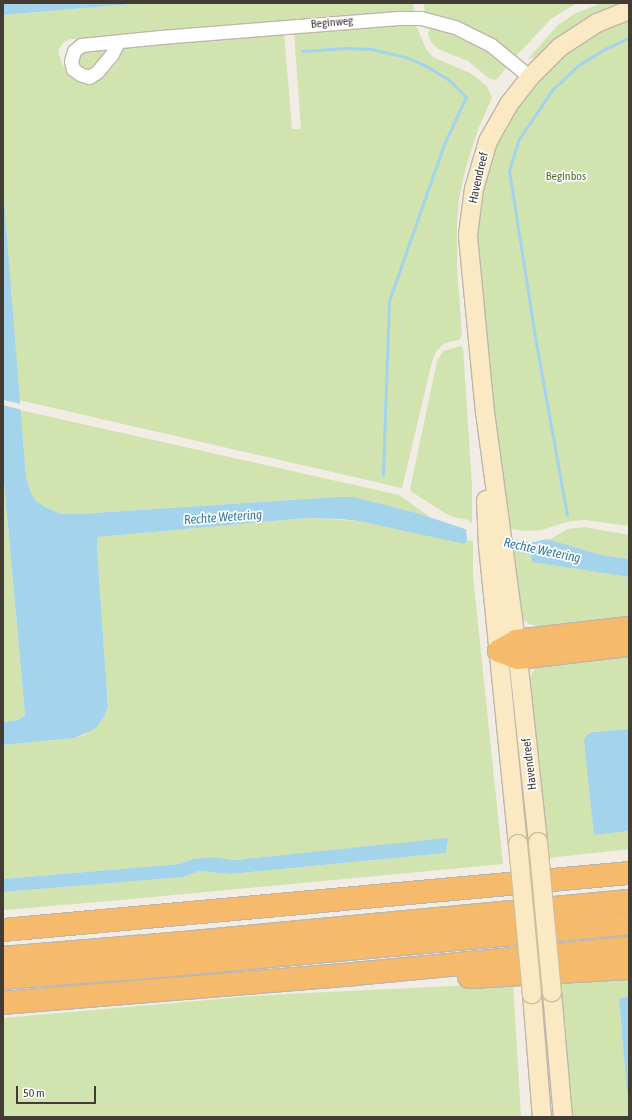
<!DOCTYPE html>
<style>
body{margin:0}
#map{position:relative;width:632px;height:1120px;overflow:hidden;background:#f1ece4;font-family:"Asap Condensed",sans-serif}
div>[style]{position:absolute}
.green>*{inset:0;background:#d1e3af}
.water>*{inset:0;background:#a3d4eb}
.pier>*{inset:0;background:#f1ece4}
.stream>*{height:3px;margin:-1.5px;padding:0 1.5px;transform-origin:1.5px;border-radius:1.5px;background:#a3d4eb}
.roads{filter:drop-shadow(1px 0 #bfb6ab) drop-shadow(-1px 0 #bfb6ab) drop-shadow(0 1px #bfb6ab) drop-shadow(0 -1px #bfb6ab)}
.street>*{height:13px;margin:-6.5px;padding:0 6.5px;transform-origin:6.5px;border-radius:6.5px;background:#fff}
.secondary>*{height:18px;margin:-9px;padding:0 9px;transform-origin:9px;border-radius:9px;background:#fbe9c4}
.highway>*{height:22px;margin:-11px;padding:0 11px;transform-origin:11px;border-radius:11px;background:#f5ba6c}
.bridges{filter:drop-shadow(1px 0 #d1bd99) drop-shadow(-1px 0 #d1bd99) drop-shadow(0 1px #d1bd99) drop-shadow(0 -1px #d1bd99)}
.secondary-bridge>*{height:18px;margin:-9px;padding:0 9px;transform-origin:9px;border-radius:9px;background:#fbe9c4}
span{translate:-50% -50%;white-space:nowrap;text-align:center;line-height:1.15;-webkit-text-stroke:3.5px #fff;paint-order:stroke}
.street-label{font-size:12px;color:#433c35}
.park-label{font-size:12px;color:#4c702c}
.water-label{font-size:13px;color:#337ca0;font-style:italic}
.frame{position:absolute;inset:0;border:4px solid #433c35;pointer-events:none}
.scale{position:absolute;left:16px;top:1086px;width:80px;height:18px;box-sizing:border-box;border:2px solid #433c35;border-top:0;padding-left:5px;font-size:12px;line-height:14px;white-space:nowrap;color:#433c35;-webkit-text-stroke:3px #fff;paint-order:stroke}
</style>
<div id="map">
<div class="green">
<div style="clip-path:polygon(144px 3px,413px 3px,414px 11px,412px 14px,71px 39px,64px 42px,58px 50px,61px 62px,68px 73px,83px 82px,97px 80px,107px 73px,118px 61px,124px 43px,284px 32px,292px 129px,301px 129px,294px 31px,415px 23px,426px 49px,433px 57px,472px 74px,487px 86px,492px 98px,479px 127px,466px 167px,459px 198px,457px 224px,457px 268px,462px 335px,459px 340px,445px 343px,437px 350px,432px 362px,402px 488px,19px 400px,3px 187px,3px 15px)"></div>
<div style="clip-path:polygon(424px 3px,577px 3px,551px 19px,516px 56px,425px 16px)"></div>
<div style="clip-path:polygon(602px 3px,629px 3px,555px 42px,537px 57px,528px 59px,557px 26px,574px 14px)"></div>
<div style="clip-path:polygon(629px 18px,629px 526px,586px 520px,571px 521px,541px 530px,524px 531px,506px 528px,502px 501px,476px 233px,486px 170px,506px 121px,523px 95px,558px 58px,581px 40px)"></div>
<div style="clip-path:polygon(430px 27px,446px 30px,467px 39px,487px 49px,509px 65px,496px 80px,490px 79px,468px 61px,438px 49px,431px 42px,428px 34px)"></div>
<div style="clip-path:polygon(105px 46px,109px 50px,95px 70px,83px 70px,76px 62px,79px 50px)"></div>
<div style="clip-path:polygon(461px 346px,463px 348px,472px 484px,472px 524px,469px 520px,453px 517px,443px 512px,412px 492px,410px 489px,437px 361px,443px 351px)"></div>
<div style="clip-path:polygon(20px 410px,399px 495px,430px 517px,354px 497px,336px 497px,79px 514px,61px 514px,45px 507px,35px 500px,30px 490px,26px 478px)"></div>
<div style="clip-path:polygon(3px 471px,25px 715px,18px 720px,3px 722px)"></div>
<div style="clip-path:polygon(307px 518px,359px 521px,465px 543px,467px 539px,473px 539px,473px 576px,503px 864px,110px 901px,3px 910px,3px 892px,184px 877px,199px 871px,231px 874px,446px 853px,447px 839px,235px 860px,211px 857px,192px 859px,180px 864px,3px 879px,3px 745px,75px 738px,84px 735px,104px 717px,108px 707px,98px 563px,97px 540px,98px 537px)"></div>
<div style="clip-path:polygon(584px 527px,629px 535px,629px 559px,601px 555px,549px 540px,568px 529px)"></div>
<div style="clip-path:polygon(508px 549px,531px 555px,533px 562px,629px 577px,629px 619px,542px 627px,529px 624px,519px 615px)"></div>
<div style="clip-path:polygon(629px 655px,629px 729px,592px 732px,594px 835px,629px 831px,629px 849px,548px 858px,529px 681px,532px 673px,537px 666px)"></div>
<div style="clip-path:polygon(629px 977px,629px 996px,619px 999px,627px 1093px,629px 1094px,629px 1117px,571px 1117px,560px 981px)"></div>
<div style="clip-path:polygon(513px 983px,521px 1117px,3px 1117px,3px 1018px,266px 995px)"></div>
</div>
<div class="water">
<div style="clip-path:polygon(3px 3px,144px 3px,3px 15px)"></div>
<div style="clip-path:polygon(3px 187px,26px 478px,30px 490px,35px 500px,45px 507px,61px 514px,79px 514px,336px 497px,354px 497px,420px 514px,465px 529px,518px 541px,534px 542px,547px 539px,601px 555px,629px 559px,629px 577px,532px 562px,531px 555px,473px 539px,467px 539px,465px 544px,359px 521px,340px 519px,307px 518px,98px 537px,97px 540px,98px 563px,108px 707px,104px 717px,96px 728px,75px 738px,3px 745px,3px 722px,18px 720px,25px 715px,3px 471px)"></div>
<div style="clip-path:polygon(629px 729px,629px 831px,594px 835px,584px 740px,586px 736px,592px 732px)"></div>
<div style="clip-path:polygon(448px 838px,446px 853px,231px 874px,199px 871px,184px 877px,3px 892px,3px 879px,180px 864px,192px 859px,211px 857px,235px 860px)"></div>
<div style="clip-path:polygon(629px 996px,629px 1094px,627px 1093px,619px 999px)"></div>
</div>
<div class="pier">
<div style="clip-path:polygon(3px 400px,22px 404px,22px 410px,3px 405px)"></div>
<div style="clip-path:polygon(466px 527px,513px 538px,514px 551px,467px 540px)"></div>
</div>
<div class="stream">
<div style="left:302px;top:51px;width:43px;rotate:-4deg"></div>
<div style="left:345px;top:48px;width:26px;rotate:2deg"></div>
<div style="left:371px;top:49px;width:36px;rotate:13deg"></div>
<div style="left:406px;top:57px;width:24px;rotate:24deg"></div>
<div style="left:428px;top:67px;width:26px;rotate:32deg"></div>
<div style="left:450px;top:81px;width:23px;rotate:45deg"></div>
<div style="left:466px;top:97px;width:52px;rotate:115.1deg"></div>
<div style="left:444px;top:144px;width:166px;rotate:109.3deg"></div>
<div style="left:389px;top:301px;width:174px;rotate:92deg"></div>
<div style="left:567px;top:515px;width:175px;rotate:-100.2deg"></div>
<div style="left:536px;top:343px;width:174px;rotate:-98.9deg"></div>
<div style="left:509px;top:171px;width:34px;rotate:-73deg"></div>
<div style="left:519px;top:139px;width:59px;rotate:-56deg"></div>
<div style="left:552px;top:90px;width:37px;rotate:-43deg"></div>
<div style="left:579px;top:65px;width:31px;rotate:-32deg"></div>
<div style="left:605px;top:49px;width:26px;rotate:-25deg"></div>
</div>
<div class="roads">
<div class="street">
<div style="left:118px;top:42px;width:13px;rotate:117deg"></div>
<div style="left:112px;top:54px;width:23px;rotate:130deg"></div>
<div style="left:97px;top:72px;width:9px;rotate:148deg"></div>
<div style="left:89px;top:77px;width:9px;rotate:-162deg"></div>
<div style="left:80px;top:74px;width:9px;rotate:-144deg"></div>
<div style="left:73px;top:69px;width:8px;rotate:-104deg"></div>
<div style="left:71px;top:61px;width:10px;rotate:-73deg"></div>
<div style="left:74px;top:51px;width:9px;rotate:-41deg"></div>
<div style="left:81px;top:45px;width:80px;rotate:-5.7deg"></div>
<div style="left:161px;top:37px;width:238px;rotate:-4.6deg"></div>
<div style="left:398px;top:18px;width:23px"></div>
<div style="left:421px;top:18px;width:35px;rotate:15deg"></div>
<div style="left:455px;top:27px;width:40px;rotate:26.6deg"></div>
<div style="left:491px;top:45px;width:50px;rotate:39.4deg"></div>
</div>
<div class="secondary">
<div style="left:486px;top:500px;width:45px;rotate:87.5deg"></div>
<div style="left:488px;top:545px;width:301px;rotate:84.3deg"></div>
<div style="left:538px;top:842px;width:202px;rotate:-96.2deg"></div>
<div style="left:516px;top:641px;width:230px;rotate:-97.7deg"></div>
<div style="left:485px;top:413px;width:179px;rotate:-95.5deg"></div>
<div style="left:468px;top:235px;width:46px;rotate:-82.6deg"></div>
<div style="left:474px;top:189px;width:50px;rotate:-73.7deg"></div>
<div style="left:488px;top:141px;width:43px;rotate:-60.4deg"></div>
<div style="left:509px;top:104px;width:34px;rotate:-52deg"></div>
<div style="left:530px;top:77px;width:42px;rotate:-45deg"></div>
<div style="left:560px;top:47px;width:44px;rotate:-33deg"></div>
<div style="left:597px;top:23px;width:35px;rotate:-22deg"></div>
<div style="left:552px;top:992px;width:125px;rotate:85deg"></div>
<div style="left:532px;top:994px;width:123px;rotate:85.4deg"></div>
</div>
<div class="highway">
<div style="left:499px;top:651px;width:20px;rotate:-30deg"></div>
<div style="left:516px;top:641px;width:114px;rotate:-6.6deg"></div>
<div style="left:499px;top:651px;width:20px;rotate:20deg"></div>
<div style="left:518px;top:658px;width:112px;rotate:-6.7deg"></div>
<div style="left:3px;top:930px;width:629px;rotate:-5.2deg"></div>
<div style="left:3px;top:958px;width:171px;rotate:-4.7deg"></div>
<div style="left:173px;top:944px;width:458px;rotate:-5.4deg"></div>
<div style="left:469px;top:977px;width:160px;rotate:-3.2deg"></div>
<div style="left:3px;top:978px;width:169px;rotate:-4.4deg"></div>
<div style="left:171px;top:965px;width:460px;rotate:-5.2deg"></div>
<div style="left:3px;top:1003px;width:352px;rotate:-4.7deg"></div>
<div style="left:354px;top:974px;width:276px;rotate:-5.4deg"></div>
</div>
</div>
<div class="bridges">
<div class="secondary-bridge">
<div style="left:538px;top:842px;width:151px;rotate:84.7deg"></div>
<div style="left:518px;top:844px;width:151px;rotate:84.7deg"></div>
</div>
</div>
<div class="street-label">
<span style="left:332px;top:23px;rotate:-5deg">Beginweg</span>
<span style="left:479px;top:178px;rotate:-77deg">Havendreef</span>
<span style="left:530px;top:764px;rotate:-97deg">Havendreef</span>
</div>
<div class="park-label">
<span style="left:566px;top:177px">Beginbos</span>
</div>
<div class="water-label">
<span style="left:223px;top:518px;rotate:-4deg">Rechte Wetering</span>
<span style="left:542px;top:551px;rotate:12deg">Rechte Wetering</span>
</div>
<div class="frame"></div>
<div class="scale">50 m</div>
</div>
